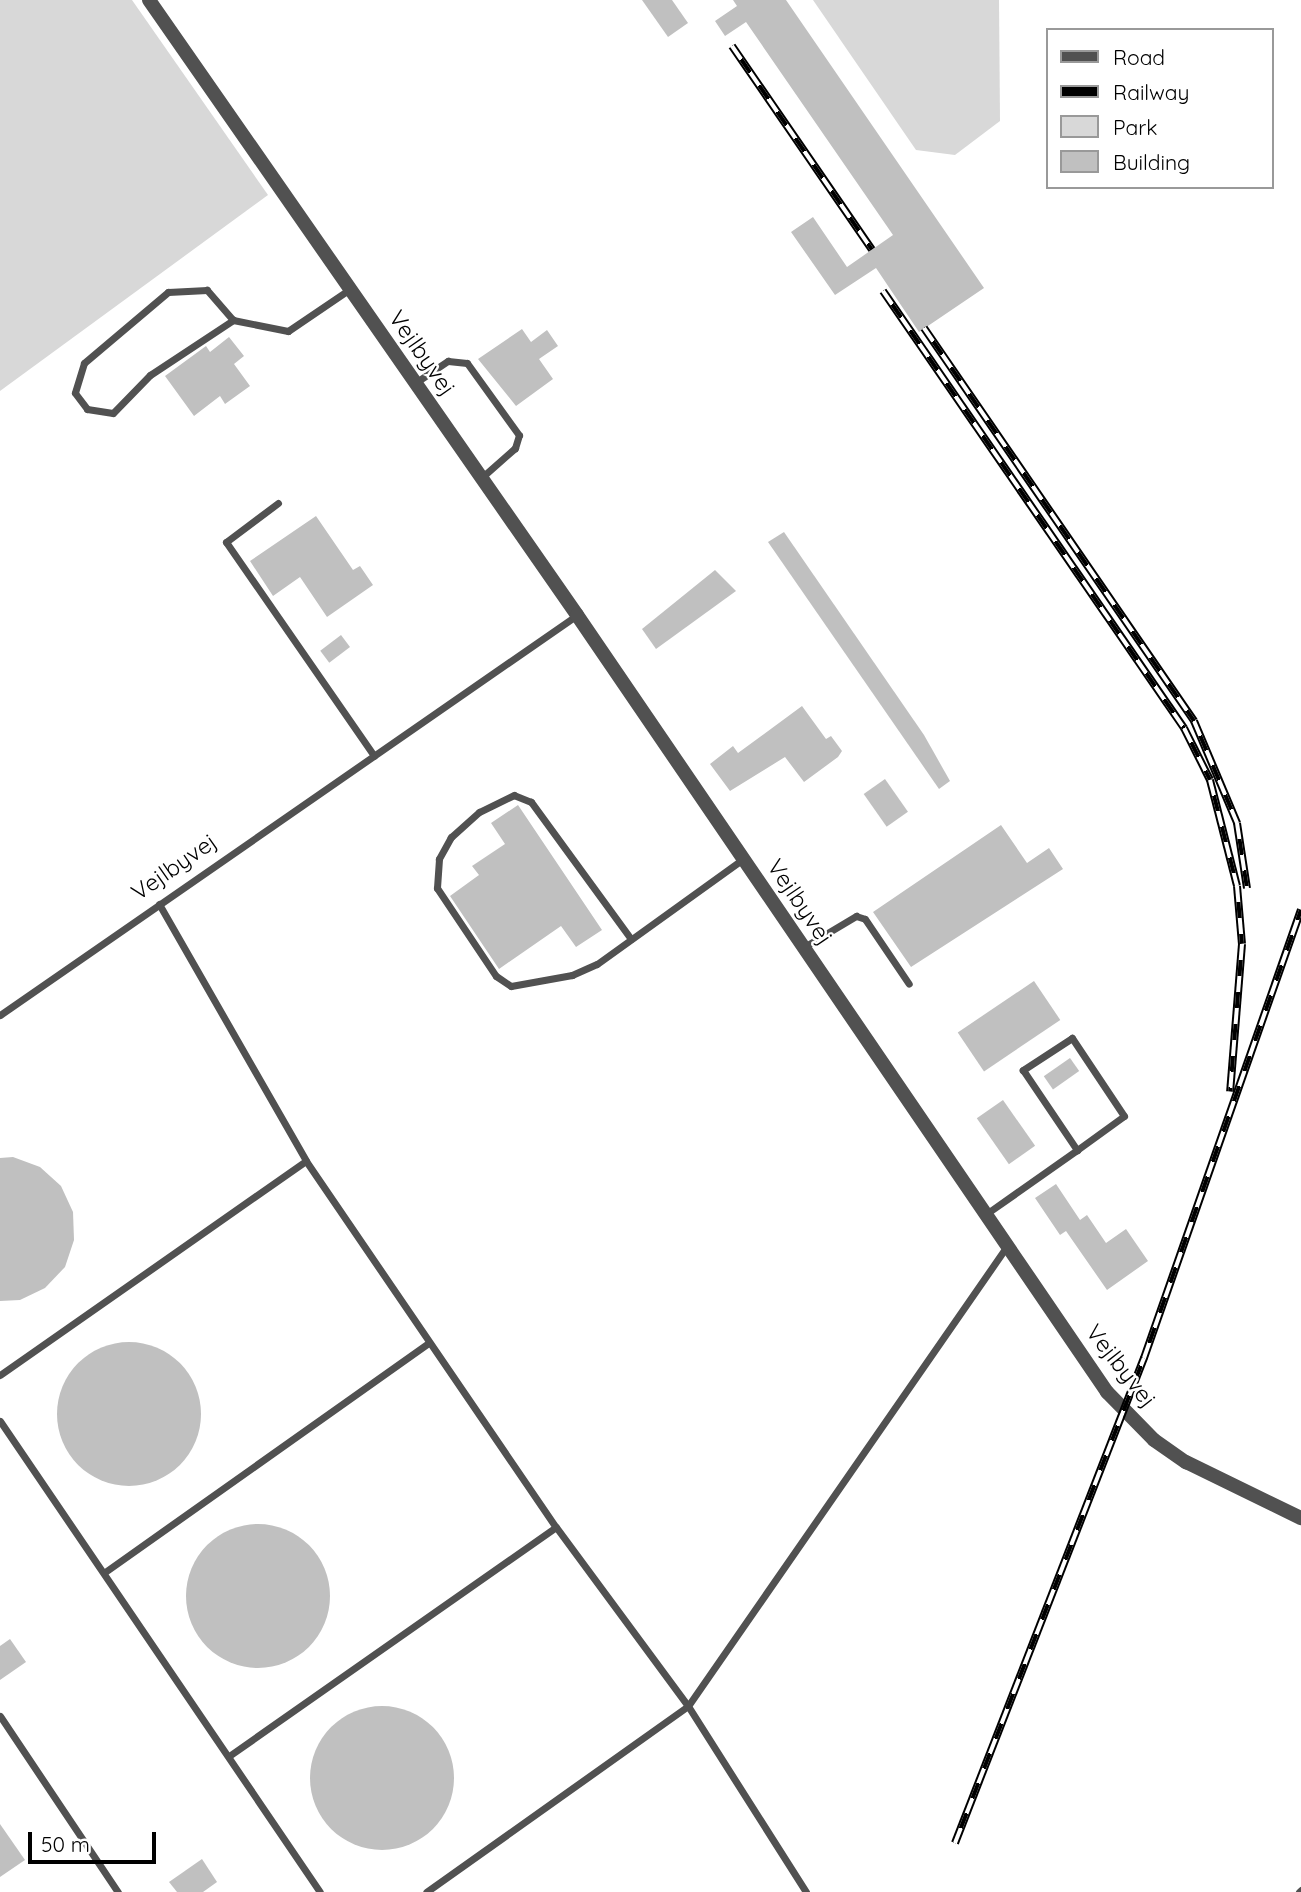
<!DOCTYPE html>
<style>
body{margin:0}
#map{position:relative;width:1301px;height:1892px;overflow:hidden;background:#fff;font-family:Quicksand,sans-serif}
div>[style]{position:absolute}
.green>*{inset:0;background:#d8d8d8}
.building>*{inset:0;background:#c0c0c0;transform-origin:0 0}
.round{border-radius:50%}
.service>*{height:7px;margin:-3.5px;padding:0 3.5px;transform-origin:3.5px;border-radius:3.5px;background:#515151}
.tertiary>*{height:14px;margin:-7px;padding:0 7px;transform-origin:7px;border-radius:7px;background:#515151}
.rail>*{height:8px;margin-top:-4px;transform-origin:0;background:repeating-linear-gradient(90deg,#fff 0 16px,#000 0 32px);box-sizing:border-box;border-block:2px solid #000}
span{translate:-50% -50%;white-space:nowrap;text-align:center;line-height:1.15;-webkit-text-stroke:5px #fff;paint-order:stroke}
.street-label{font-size:23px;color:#000}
.legend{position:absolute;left:1046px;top:28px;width:228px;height:161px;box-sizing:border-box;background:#fff;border:2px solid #999;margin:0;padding:9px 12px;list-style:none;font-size:21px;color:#000}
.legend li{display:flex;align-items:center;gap:14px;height:35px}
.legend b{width:35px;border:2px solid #999}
.scale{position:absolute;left:28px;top:1832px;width:128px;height:32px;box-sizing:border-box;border:4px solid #000;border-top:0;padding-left:9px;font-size:21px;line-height:24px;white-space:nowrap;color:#000;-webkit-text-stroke:5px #fff;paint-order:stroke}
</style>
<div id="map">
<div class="green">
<div style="clip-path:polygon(0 0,132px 0,268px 195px,0 391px)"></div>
<div style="clip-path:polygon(813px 0,999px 0,1000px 121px,955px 155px,916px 150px)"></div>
</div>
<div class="building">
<div style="clip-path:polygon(642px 0,672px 0,688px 23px,668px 37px)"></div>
<div style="clip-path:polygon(733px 0,786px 0,984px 288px,919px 332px,876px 268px,835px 295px,791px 232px,813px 217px,847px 267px,893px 235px,746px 22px,725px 36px,715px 21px,737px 6px)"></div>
<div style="clip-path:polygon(522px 329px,531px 342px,547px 330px,558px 346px,539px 359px,553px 379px,516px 406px,478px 359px)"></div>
<div style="clip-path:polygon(229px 337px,244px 356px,234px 364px,250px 386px,225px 404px,220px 396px,194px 416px,165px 376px,206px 346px,210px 352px)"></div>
<div style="clip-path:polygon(316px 516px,353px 570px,360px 566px,373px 585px,327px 617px,300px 577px,273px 596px,250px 561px)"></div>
<div style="clip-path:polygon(784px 532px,924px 735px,950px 781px,939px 789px,768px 542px)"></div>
<div style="clip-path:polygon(715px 570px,736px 591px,656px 649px,642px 629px)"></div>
<div style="left:341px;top:635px;width:15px;height:26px;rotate:53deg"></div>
<div style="clip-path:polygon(802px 706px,826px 739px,831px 736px,842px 751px,838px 757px,804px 782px,785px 757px,730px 791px,710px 764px,733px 746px,738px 753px)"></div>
<div style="left:885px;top:779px;width:40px;height:26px;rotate:55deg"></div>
<div style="clip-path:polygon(518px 805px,602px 930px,576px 947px,561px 926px,499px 969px,450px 896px,479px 875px,472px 866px,505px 844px,491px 823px)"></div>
<div style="clip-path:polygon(1001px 825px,1027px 863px,1049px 848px,1063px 869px,911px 967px,873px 912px)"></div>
<div style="left:1034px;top:981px;width:47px;height:92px;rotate:56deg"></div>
<div style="left:1070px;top:1058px;width:16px;height:32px;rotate:55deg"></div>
<div style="left:1003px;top:1100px;width:56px;height:32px;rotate:55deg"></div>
<div style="clip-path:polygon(13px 1157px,40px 1167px,61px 1186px,73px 1212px,74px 1240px,65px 1267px,45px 1288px,20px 1300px,0 1301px,0 1158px)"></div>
<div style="clip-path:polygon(1056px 1184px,1080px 1220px,1087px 1215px,1106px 1243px,1126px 1229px,1148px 1261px,1107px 1290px,1066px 1231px,1060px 1235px,1035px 1198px)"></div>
<div class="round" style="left:57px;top:1342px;width:144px;height:144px"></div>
<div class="round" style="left:186px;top:1524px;width:144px;height:144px"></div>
<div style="clip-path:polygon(10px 1639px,26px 1662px,0 1680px,0 1646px)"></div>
<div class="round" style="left:310px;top:1706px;width:144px;height:144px"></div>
<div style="clip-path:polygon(0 1824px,25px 1860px,0 1877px)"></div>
<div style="clip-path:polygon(202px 1859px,217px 1882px,203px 1892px,177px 1892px,169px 1882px)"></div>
</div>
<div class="service">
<div style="left:233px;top:320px;width:40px;rotate:-131deg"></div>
<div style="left:207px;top:290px;width:39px;rotate:177deg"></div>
<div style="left:168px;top:292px;width:110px;rotate:139.8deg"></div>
<div style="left:84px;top:363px;width:31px;rotate:107deg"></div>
<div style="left:75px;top:393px;width:20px;rotate:53deg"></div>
<div style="left:87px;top:409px;width:26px;rotate:9deg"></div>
<div style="left:113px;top:413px;width:53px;rotate:-45.8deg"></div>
<div style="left:150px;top:375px;width:100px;rotate:-33.5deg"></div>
<div style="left:233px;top:320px;width:56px;rotate:11.3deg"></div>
<div style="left:288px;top:331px;width:75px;rotate:-34.1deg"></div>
<div style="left:415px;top:383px;width:40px;rotate:-34deg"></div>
<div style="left:448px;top:361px;width:19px;rotate:6deg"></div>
<div style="left:467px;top:363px;width:89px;rotate:54.2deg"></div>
<div style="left:519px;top:435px;width:14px;rotate:107deg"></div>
<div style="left:515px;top:448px;width:45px;rotate:138.6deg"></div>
<div style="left:278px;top:503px;width:65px;rotate:143.1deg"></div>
<div style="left:226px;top:542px;width:260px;rotate:55.3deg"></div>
<div style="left:159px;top:904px;width:296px;rotate:60.2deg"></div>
<div style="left:306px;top:1161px;width:443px;rotate:55.7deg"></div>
<div style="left:556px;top:1527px;width:222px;rotate:53.6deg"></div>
<div style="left:688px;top:1706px;width:321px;rotate:144.6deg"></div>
<div style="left:631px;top:939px;width:170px;rotate:-126.1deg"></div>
<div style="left:531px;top:802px;width:18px;rotate:-158deg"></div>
<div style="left:514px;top:795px;width:39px;rotate:154deg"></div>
<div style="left:479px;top:812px;width:38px;rotate:138deg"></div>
<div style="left:451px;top:837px;width:25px;rotate:119deg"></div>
<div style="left:439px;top:859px;width:29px;rotate:94deg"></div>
<div style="left:437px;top:888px;width:106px;rotate:56.2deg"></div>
<div style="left:496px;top:976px;width:18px;rotate:34deg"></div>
<div style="left:511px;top:986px;width:62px;rotate:-10.2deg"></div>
<div style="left:572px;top:975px;width:27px;rotate:-24deg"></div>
<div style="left:597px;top:964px;width:180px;rotate:-35.7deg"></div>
<div style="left:804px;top:947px;width:61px;rotate:-30.8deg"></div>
<div style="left:856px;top:916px;width:9px;rotate:18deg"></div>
<div style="left:865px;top:919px;width:78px;rotate:55.9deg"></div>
<div style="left:0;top:1015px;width:702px;rotate:-34.73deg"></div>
<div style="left:986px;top:1214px;width:111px;rotate:-35.1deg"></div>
<div style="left:1077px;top:1150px;width:58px;rotate:-35.9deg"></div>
<div style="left:1124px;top:1116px;width:94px;rotate:-123.7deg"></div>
<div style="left:1072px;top:1038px;width:59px;rotate:146.9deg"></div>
<div style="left:1023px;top:1070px;width:97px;rotate:56deg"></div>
<div style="left:0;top:1375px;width:373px;rotate:-35deg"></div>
<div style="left:0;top:1421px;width:569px;rotate:55.81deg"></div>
<div style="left:105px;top:1572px;width:397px;rotate:-35.3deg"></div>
<div style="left:0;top:1716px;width:212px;rotate:56.2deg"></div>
<div style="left:229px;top:1756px;width:399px;rotate:-35deg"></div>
<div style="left:806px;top:1892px;width:220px;rotate:-122.4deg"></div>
<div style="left:688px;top:1706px;width:560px;rotate:-55.26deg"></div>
<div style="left:1299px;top:1892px;width:3px;rotate:-45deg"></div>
</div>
<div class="tertiary">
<div style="left:149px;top:0;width:749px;rotate:55.16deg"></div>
<div style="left:577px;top:615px;width:941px;rotate:55.7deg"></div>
<div style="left:1107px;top:1392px;width:67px;rotate:45.6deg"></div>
<div style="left:1154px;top:1440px;width:39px;rotate:35deg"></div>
<div style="left:1186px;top:1462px;width:128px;rotate:26deg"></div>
</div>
<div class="rail">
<div style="left:732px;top:46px;width:247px;rotate:55.5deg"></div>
<div style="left:883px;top:291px;width:531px;rotate:55.44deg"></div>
<div style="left:1184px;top:728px;width:58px;rotate:63.4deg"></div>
<div style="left:1210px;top:780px;width:109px;rotate:75.7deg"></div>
<div style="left:1237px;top:886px;width:58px;rotate:85.1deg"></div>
<div style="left:1242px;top:944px;width:148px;rotate:94.6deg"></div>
<div style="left:924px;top:328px;width:477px;rotate:55.5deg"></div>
<div style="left:1194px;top:721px;width:111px;rotate:67.1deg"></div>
<div style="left:1237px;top:823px;width:66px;rotate:81.3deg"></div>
<div style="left:955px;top:1843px;width:521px;rotate:-68.71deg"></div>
<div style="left:1144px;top:1358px;width:475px;rotate:-70.7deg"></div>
</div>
<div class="street-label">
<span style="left:422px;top:353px;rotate:55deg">Vejlbyvej</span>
<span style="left:174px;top:867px;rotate:-35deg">Vejlbyvej</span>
<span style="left:800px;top:902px;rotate:56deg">Vejlbyvej</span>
<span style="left:1121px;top:1366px;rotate:52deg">Vejlbyvej</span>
</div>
<ul class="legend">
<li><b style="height:9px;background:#515151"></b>Road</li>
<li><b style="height:9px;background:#000"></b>Railway</li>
<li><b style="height:19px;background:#d8d8d8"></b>Park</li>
<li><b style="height:19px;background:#c0c0c0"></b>Building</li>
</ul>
<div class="scale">50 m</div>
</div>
